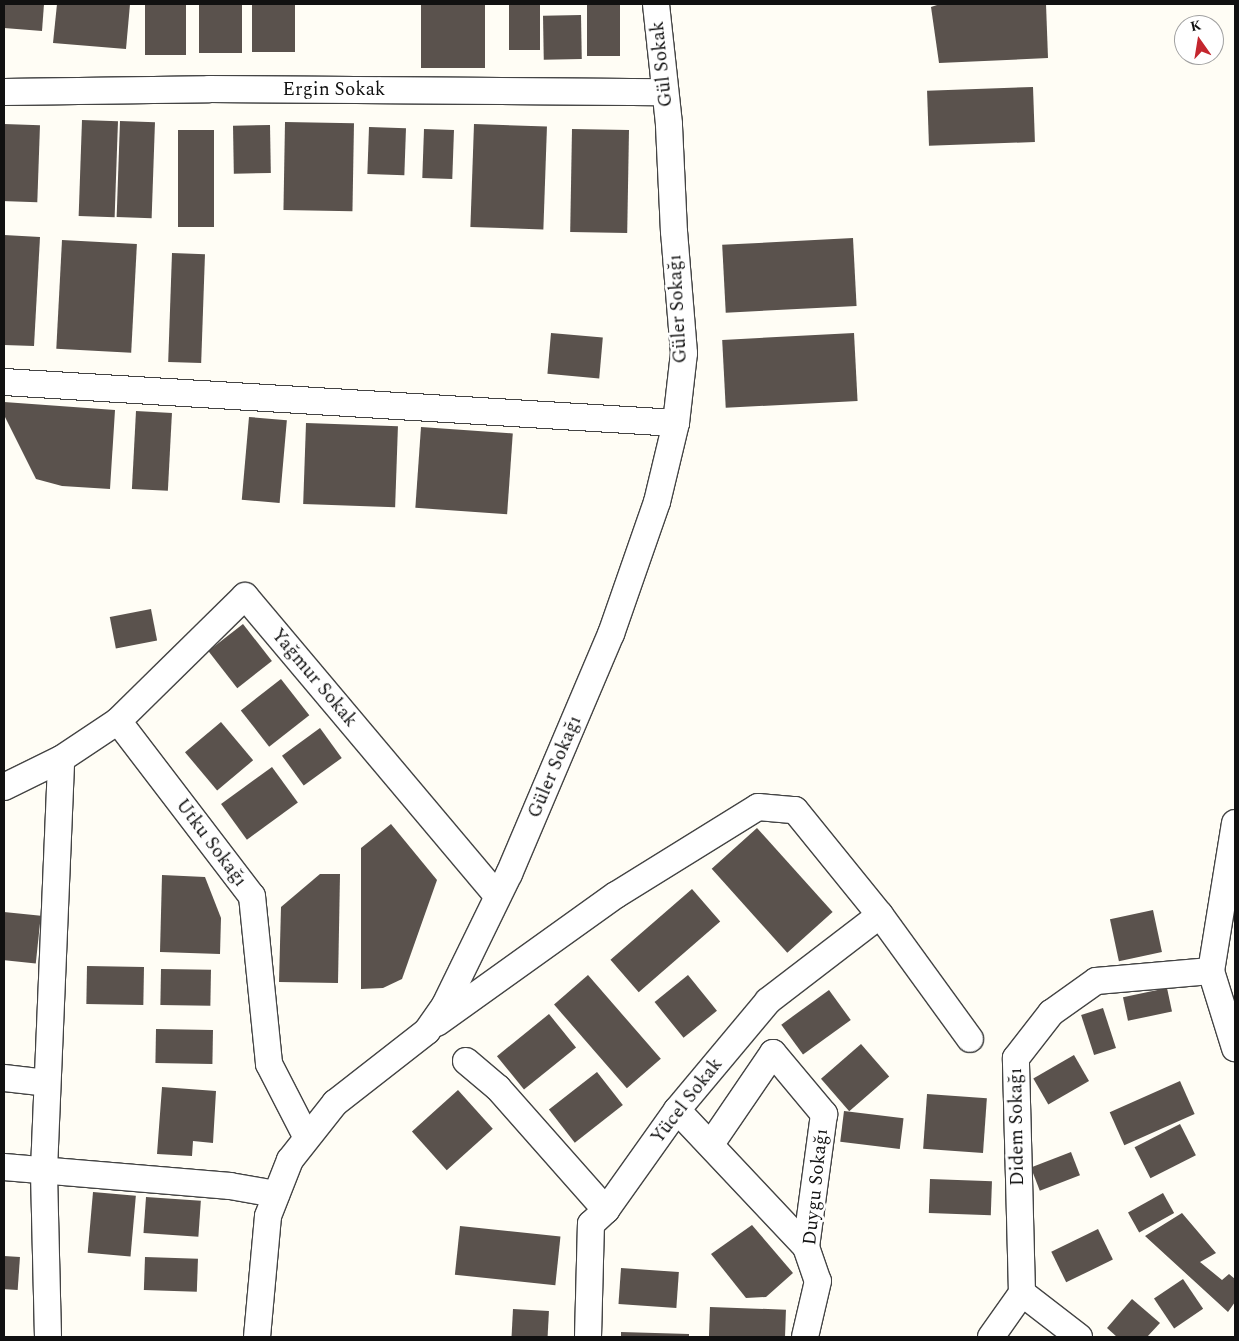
<!DOCTYPE html>
<meta charset="utf-8">
<style>
body{margin:0}
#map{position:relative;width:1239px;height:1341px;overflow:hidden;background:#fffdf5;font-family:Spectral,serif}
div>[style]{position:absolute}
.building>*{inset:0;background:#5a524d;transform-origin:0 0}
.roads{filter:drop-shadow(1px 0 #444) drop-shadow(-1px 0 #444) drop-shadow(0 1px #444) drop-shadow(0 -1px #444)}
.minor>*{height:26px;margin:-13px;padding:0 13px;transform-origin:13px;border-radius:13px;background:#fff}
span{translate:-50% -50%;white-space:nowrap;text-align:center;line-height:1.15;-webkit-text-stroke:5px #fff;paint-order:stroke}
.street-label{font-size:19px;color:#111}
.frame{position:absolute;inset:0;border:5px solid #111;pointer-events:none}
.north{position:absolute;left:1174px;top:15px;width:50px;height:50px;box-sizing:border-box;background:#fff;border:1px solid #a0a0a0;border-radius:50%;rotate:347deg;font-size:14px;font-weight:700;line-height:20px;text-align:center;color:#111}
.north::after{content:'';display:block;margin:auto;width:18px;height:22px;background:#c4262e;clip-path:polygon(50% 0,100% 100%,50% 72%,0 100%)}
</style>
<div id="map">
<div class="building">
<div style="clip-path:polygon(4px 4px,44px 4px,42px 31px,4px 28px)"></div>
<div style="clip-path:polygon(57px 4px,130px 4px,126px 49px,53px 43px)"></div>
<div style="left:145px;top:4px;width:41px;height:51px"></div>
<div style="left:199px;top:4px;width:43px;height:49px"></div>
<div style="left:252px;top:4px;width:43px;height:48px"></div>
<div style="left:421px;top:4px;width:64px;height:64px"></div>
<div style="left:509px;top:4px;width:31px;height:46px"></div>
<div style="left:587px;top:4px;width:33px;height:52px"></div>
<div style="clip-path:polygon(940px 4px,1046px 4px,1048px 58px,939px 63px,931px 7px)"></div>
<div style="left:581px;top:15px;width:44px;height:38px;rotate:89deg"></div>
<div style="left:1033px;top:87px;width:55px;height:106px;rotate:88deg"></div>
<div style="left:82px;top:120px;width:36px;height:96px;rotate:2deg"></div>
<div style="left:120px;top:121px;width:35px;height:96px;rotate:2deg"></div>
<div style="left:285px;top:122px;width:69px;height:88px;rotate:1deg"></div>
<div style="left:4px;top:124px;width:36px;height:77px;rotate:2deg"></div>
<div style="left:474px;top:124px;width:73px;height:103px;rotate:2deg"></div>
<div style="left:270px;top:125px;width:48px;height:37px;rotate:89deg"></div>
<div style="left:369px;top:127px;width:37px;height:47px;rotate:2deg"></div>
<div style="left:424px;top:129px;width:30px;height:49px;rotate:2deg"></div>
<div style="left:572px;top:129px;width:57px;height:103px;rotate:1deg"></div>
<div style="left:178px;top:130px;width:36px;height:97px"></div>
<div style="clip-path:polygon(4px 235px,40px 237px,34px 346px,4px 345px)"></div>
<div style="left:853px;top:238px;width:68px;height:131px;rotate:87deg"></div>
<div style="left:62px;top:240px;width:75px;height:109px;rotate:3deg"></div>
<div style="left:172px;top:253px;width:33px;height:109px;rotate:2deg"></div>
<div style="left:551px;top:333px;width:52px;height:41px;rotate:5deg"></div>
<div style="left:854px;top:333px;width:68px;height:132px;rotate:87deg"></div>
<div style="clip-path:polygon(4px 402px,115px 410px,110px 489px,62px 486px,36px 479px,4px 415px)"></div>
<div style="left:136px;top:411px;width:36px;height:78px;rotate:3deg"></div>
<div style="left:249px;top:417px;width:38px;height:83px;rotate:5deg"></div>
<div style="left:306px;top:423px;width:92px;height:81px;rotate:2deg"></div>
<div style="left:421px;top:427px;width:92px;height:81px;rotate:4deg"></div>
<div style="left:151px;top:609px;width:32px;height:42px;rotate:79deg"></div>
<div style="left:243px;top:624px;width:47px;height:44px;rotate:52deg"></div>
<div style="left:281px;top:679px;width:46px;height:51px;rotate:52deg"></div>
<div style="left:221px;top:722px;width:50px;height:47px;rotate:50deg"></div>
<div style="left:320px;top:728px;width:37px;height:47px;rotate:54deg"></div>
<div style="left:272px;top:767px;width:44px;height:63px;rotate:54deg"></div>
<div style="clip-path:polygon(391px 824px,437px 880px,402px 979px,383px 988px,361px 989px,361px 848px)"></div>
<div style="left:757px;top:828px;width:113px;height:61px;rotate:48deg"></div>
<div style="clip-path:polygon(320px 874px,340px 874px,338px 983px,279px 982px,281px 907px)"></div>
<div style="clip-path:polygon(162px 875px,205px 877px,221px 918px,220px 954px,160px 952px)"></div>
<div style="left:692px;top:889px;width:43px;height:108px;rotate:49deg"></div>
<div style="left:1153px;top:910px;width:43px;height:44px;rotate:78deg"></div>
<div style="left:4px;top:912px;width:37px;height:48px;rotate:6deg"></div>
<div style="left:87px;top:966px;width:57px;height:38px;rotate:1deg"></div>
<div style="left:161px;top:969px;width:50px;height:36px;rotate:1deg"></div>
<div style="left:588px;top:975px;width:111px;height:45px;rotate:49deg"></div>
<div style="left:688px;top:975px;width:46px;height:43px;rotate:51deg"></div>
<div style="left:1167px;top:988px;width:24px;height:45px;rotate:78deg"></div>
<div style="left:829px;top:990px;width:37px;height:59px;rotate:54deg"></div>
<div style="left:1103px;top:1008px;width:42px;height:23px;rotate:72deg"></div>
<div style="left:549px;top:1014px;width:43px;height:67px;rotate:51deg"></div>
<div style="left:156px;top:1029px;width:57px;height:34px;rotate:1deg"></div>
<div style="left:861px;top:1044px;width:43px;height:53px;rotate:49deg"></div>
<div style="left:1074px;top:1055px;width:30px;height:47px;rotate:60deg"></div>
<div style="left:597px;top:1072px;width:42px;height:61px;rotate:52deg"></div>
<div style="left:1180px;top:1081px;width:36px;height:77px;rotate:66deg"></div>
<div style="clip-path:polygon(162px 1087px,216px 1091px,213px 1143px,193px 1141px,192px 1156px,157px 1154px)"></div>
<div style="left:458px;top:1090px;width:52px;height:62px;rotate:48deg"></div>
<div style="left:927px;top:1094px;width:60px;height:55px;rotate:4deg"></div>
<div style="left:844px;top:1111px;width:60px;height:31px;rotate:7deg"></div>
<div style="left:1180px;top:1124px;width:35px;height:51px;rotate:63deg"></div>
<div style="left:1071px;top:1152px;width:25px;height:43px;rotate:69deg"></div>
<div style="left:930px;top:1179px;width:62px;height:34px;rotate:2deg"></div>
<div style="left:93px;top:1192px;width:43px;height:61px;rotate:5deg"></div>
<div style="left:1163px;top:1193px;width:23px;height:40px;rotate:61deg"></div>
<div style="left:146px;top:1197px;width:55px;height:36px;rotate:4deg"></div>
<div style="clip-path:polygon(1182px 1213px,1216px 1253px,1200px 1262px,1222px 1280px,1229px 1274px,1235px 1279px,1235px 1302px,1228px 1312px,1145px 1236px)"></div>
<div style="clip-path:polygon(752px 1225px,793px 1273px,766px 1297px,746px 1298px,711px 1254px)"></div>
<div style="left:460px;top:1226px;width:101px;height:49px;rotate:6deg"></div>
<div style="left:1098px;top:1229px;width:34px;height:52px;rotate:64deg"></div>
<div style="left:4px;top:1256px;width:16px;height:33px;rotate:4deg"></div>
<div style="left:145px;top:1257px;width:53px;height:33px;rotate:2deg"></div>
<div style="left:621px;top:1268px;width:58px;height:36px;rotate:4deg"></div>
<div style="left:1183px;top:1279px;width:36px;height:35px;rotate:56deg"></div>
<div style="clip-path:polygon(1132px 1299px,1160px 1323px,1147px 1337px,1117px 1337px,1107px 1328px)"></div>
<div style="left:710px;top:1307px;width:76px;height:30px;rotate:2deg"></div>
<div style="left:513px;top:1309px;width:36px;height:28px;rotate:3deg"></div>
<div style="clip-path:polygon(621px 1332px,689px 1334px,689px 1337px,621px 1337px)"></div>
</div>
<div class="roads">
<div class="minor">
<div style="left:4px;top:92px;width:205px;rotate:-0.8deg"></div>
<div style="left:209px;top:89px;width:455px;rotate:0.4deg"></div>
<div style="left:4px;top:382px;width:673px;rotate:3.49deg"></div>
<div style="left:118px;top:721px;width:178px;rotate:-44.5deg"></div>
<div style="left:245px;top:596px;width:391px;rotate:49.9deg"></div>
<div style="left:4px;top:787px;width:64px;rotate:-26.2deg"></div>
<div style="left:61px;top:759px;width:69px;rotate:-33.7deg"></div>
<div style="left:118px;top:721px;width:220px;rotate:52.6deg"></div>
<div style="left:252px;top:896px;width:169px;rotate:84.2deg"></div>
<div style="left:269px;top:1064px;width:81px;rotate:62.8deg"></div>
<div style="left:1235px;top:823px;width:150px;rotate:99.2deg"></div>
<div style="left:1211px;top:971px;width:81px;rotate:72.7deg"></div>
<div style="left:437px;top:1023px;width:220px;rotate:-35.6deg"></div>
<div style="left:616px;top:895px;width:167px;rotate:-31.8deg"></div>
<div style="left:758px;top:807px;width:37px;rotate:5deg"></div>
<div style="left:795px;top:810px;width:135px;rotate:51deg"></div>
<div style="left:880px;top:915px;width:153px;rotate:54deg"></div>
<div style="left:466px;top:1061px;width:42px;rotate:40.2deg"></div>
<div style="left:498px;top:1088px;width:163px;rotate:48.5deg"></div>
<div style="left:4px;top:1078px;width:43px;rotate:6.6deg"></div>
<div style="left:677px;top:1110px;width:188px;rotate:46.7deg"></div>
<div style="left:711px;top:1144px;width:110px;rotate:-55.7deg"></div>
<div style="left:773px;top:1053px;width:80px;rotate:50.1deg"></div>
<div style="left:824px;top:1114px;width:134px;rotate:97.7deg"></div>
<div style="left:806px;top:1247px;width:36px;rotate:71deg"></div>
<div style="left:818px;top:1281px;width:57px;rotate:103.1deg"></div>
<div style="left:4px;top:1167px;width:227px;rotate:4.8deg"></div>
<div style="left:230px;top:1186px;width:47px;rotate:9.9deg"></div>
<div style="left:48px;top:1337px;width:167px;rotate:-91.4deg"></div>
<div style="left:44px;top:1170px;width:411px;rotate:-87.6deg"></div>
<div style="left:257px;top:1337px;width:121px;rotate:-84.8deg"></div>
<div style="left:268px;top:1216px;width:60px;rotate:-68.6deg"></div>
<div style="left:290px;top:1160px;width:73px;rotate:-51.7deg"></div>
<div style="left:335px;top:1103px;width:117px;rotate:-38deg"></div>
<div style="left:427px;top:1031px;width:32px;rotate:-55deg"></div>
<div style="left:445px;top:1005px;width:146px;rotate:-64deg"></div>
<div style="left:509px;top:874px;width:261px;rotate:-67deg"></div>
<div style="left:611px;top:634px;width:140px;rotate:-70.8deg"></div>
<div style="left:657px;top:502px;width:81px;rotate:-76.5deg"></div>
<div style="left:676px;top:423px;width:70px;rotate:-83.5deg"></div>
<div style="left:684px;top:353px;width:121px;rotate:-94.7deg"></div>
<div style="left:674px;top:232px;width:108px;rotate:-92.7deg"></div>
<div style="left:669px;top:124px;width:121px;rotate:-96.2deg"></div>
<div style="left:588px;top:1337px;width:113px;rotate:-88.5deg"></div>
<div style="left:591px;top:1224px;width:21px;rotate:-43deg"></div>
<div style="left:606px;top:1210px;width:123px;rotate:-54.6deg"></div>
<div style="left:677px;top:1110px;width:142px;rotate:-50.1deg"></div>
<div style="left:768px;top:1001px;width:141px;rotate:-37.5deg"></div>
<div style="left:991px;top:1337px;width:54px;rotate:-54.8deg"></div>
<div style="left:1079px;top:1337px;width:72px;rotate:-142.3deg"></div>
<div style="left:1022px;top:1293px;width:235px;rotate:-91.5deg"></div>
<div style="left:1016px;top:1058px;width:57px;rotate:-52.1deg"></div>
<div style="left:1051px;top:1013px;width:55px;rotate:-35.4deg"></div>
<div style="left:1096px;top:981px;width:115px;rotate:-5deg"></div>
</div>
</div>
<div class="street-label">
<span style="left:662px;top:64px;rotate:-96deg">Gül Sokak</span>
<span style="left:334px;top:90px">Ergin Sokak</span>
<span style="left:678px;top:309px;rotate:-93deg">Güler Sokağı</span>
<span style="left:314px;top:678px;rotate:50deg">Yağmur Sokak</span>
<span style="left:555px;top:767px;rotate:-67deg">Güler Sokağı</span>
<span style="left:211px;top:843px;rotate:53deg">Utku Sokağı</span>
<span style="left:687px;top:1101px;rotate:-52deg">Yücel Sokak</span>
<span style="left:1017px;top:1127px;rotate:-91deg">Didem Sokağı</span>
<span style="left:816px;top:1187px;rotate:-84deg">Duygu Sokağı</span>
</div>
<div class="frame"></div>
<div class="north">K</div>
</div>
